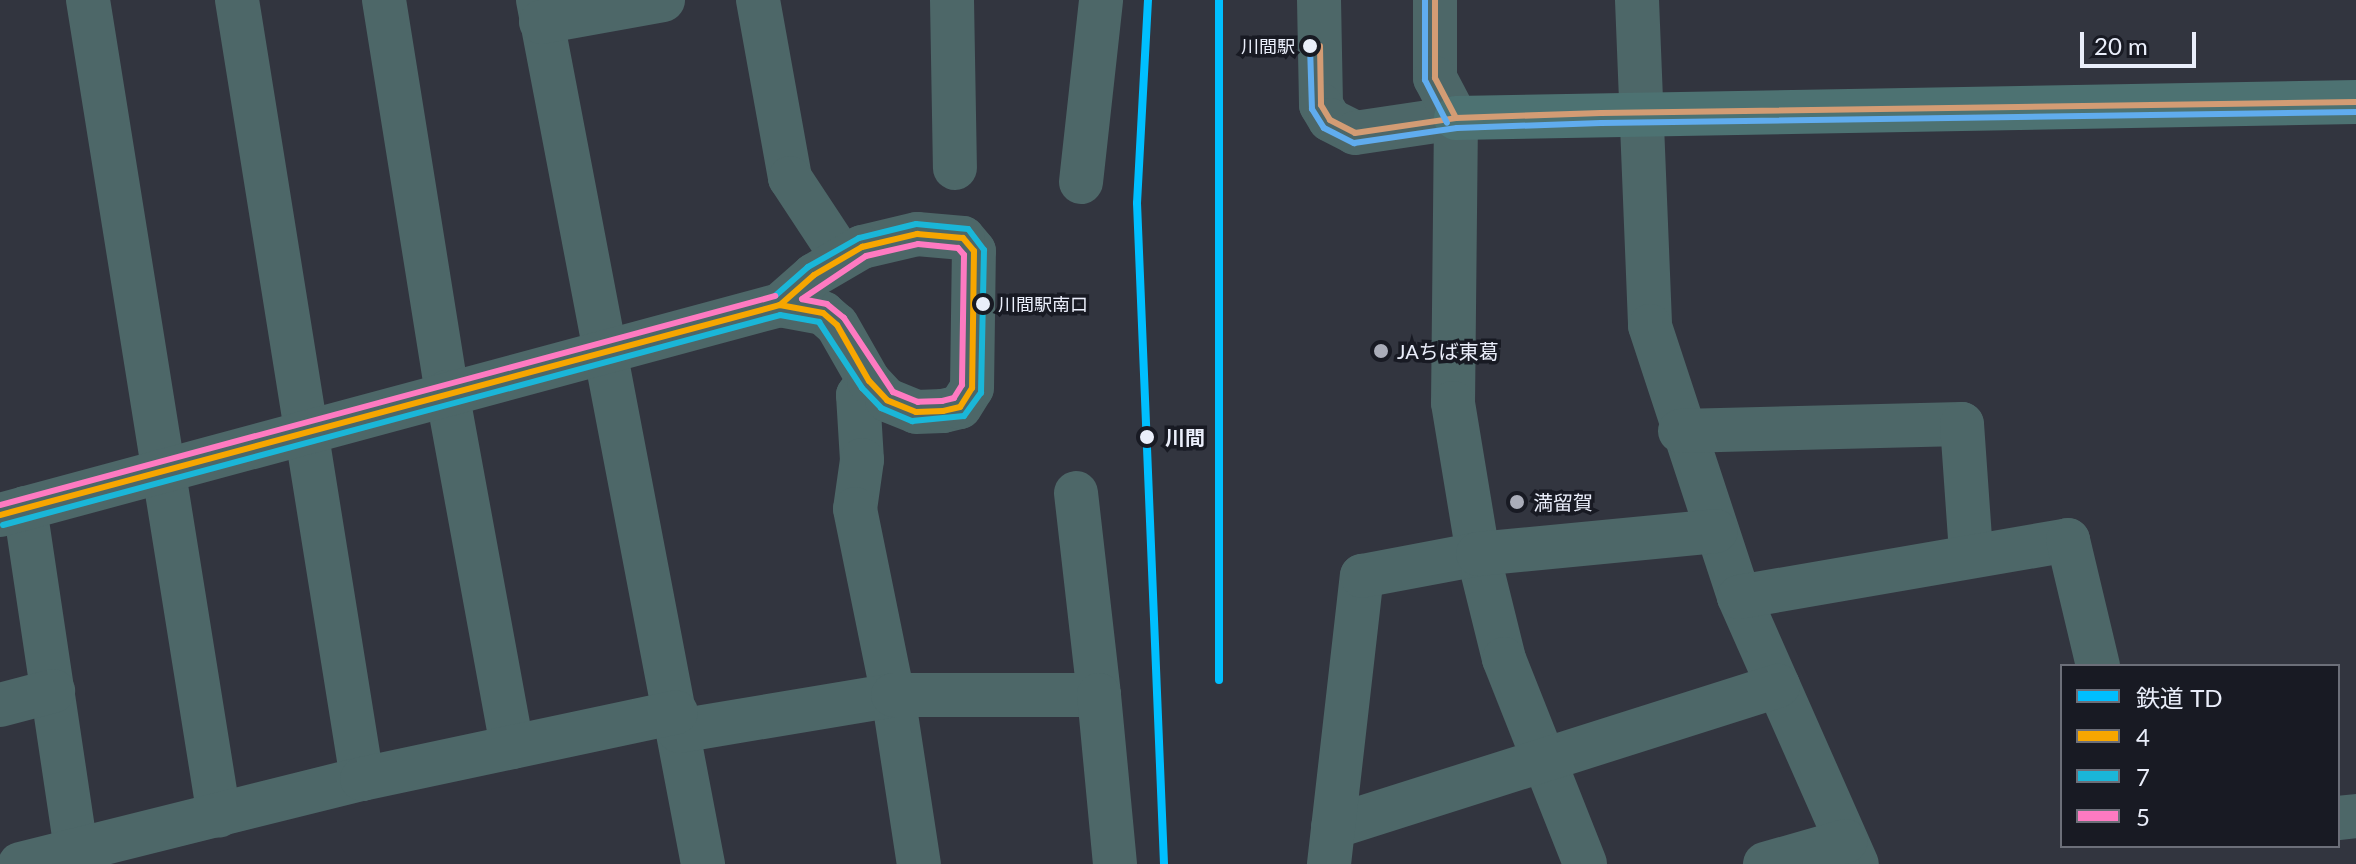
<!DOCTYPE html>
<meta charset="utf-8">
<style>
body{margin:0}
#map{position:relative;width:2356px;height:864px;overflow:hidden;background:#32353f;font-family:Lato,"Noto Sans JP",sans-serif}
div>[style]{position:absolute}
.minor>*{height:44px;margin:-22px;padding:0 22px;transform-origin:22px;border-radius:22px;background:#4d6768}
.major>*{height:44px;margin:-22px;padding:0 22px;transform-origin:22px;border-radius:22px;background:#4d7272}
.bus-1>*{height:6px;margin:-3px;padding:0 3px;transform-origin:3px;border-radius:3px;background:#f7a600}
.bus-2>*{height:6px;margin:-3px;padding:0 3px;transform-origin:3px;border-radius:3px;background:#1ab6d8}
.bus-3>*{height:6px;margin:-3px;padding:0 3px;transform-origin:3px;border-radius:3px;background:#fe7ac1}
.bus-4>*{height:6px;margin:-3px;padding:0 3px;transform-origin:3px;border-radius:3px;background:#d39c74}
.bus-5>*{height:6px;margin:-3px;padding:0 3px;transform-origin:3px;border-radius:3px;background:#60acee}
.rail-1>*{height:8px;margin:-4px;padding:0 4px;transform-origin:4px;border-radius:4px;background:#00bfff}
.dots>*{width:22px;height:22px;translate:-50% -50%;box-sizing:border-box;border:4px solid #181a23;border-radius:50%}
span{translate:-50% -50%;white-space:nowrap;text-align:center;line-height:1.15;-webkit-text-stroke:7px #181a23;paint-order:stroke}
.bus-label{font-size:18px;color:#eaeefa}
.right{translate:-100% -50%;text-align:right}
.left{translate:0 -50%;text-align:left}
.poi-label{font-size:20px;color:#eaeefa}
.stop-label{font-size:20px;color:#eaeefa;font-weight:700}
.legend{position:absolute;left:2060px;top:664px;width:280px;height:184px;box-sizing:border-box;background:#181a23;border:2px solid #6c6f79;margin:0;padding:10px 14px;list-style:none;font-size:24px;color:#eaeefa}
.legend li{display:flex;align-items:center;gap:16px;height:40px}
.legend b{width:40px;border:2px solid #6c6f79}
.scale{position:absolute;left:2080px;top:32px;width:116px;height:36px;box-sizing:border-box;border:4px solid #eaeefa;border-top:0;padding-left:10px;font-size:24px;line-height:28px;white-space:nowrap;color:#eaeefa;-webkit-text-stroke:6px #181a23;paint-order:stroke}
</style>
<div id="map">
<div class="minor">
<div style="left:88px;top:0;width:826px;rotate:80.88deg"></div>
<div style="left:237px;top:0;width:789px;rotate:80.88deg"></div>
<div style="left:384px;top:0;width:397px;rotate:80.9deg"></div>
<div style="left:447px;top:392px;width:361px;rotate:79.6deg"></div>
<div style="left:538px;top:0;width:880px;rotate:79.19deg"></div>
<div style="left:758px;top:0;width:181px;rotate:79.8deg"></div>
<div style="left:790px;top:178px;width:95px;rotate:56.6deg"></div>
<div style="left:952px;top:0;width:168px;rotate:89deg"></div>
<div style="left:1319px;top:0;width:105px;rotate:88.9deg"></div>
<div style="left:1321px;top:105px;width:17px;rotate:59deg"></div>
<div style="left:1330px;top:120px;width:28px;rotate:27deg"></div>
<div style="left:1355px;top:133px;width:102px;rotate:-8.4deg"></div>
<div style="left:1435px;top:0;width:78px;rotate:90deg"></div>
<div style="left:1435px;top:78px;width:45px;rotate:62.3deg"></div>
<div style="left:1456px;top:118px;width:285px;rotate:90.6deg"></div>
<div style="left:1453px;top:403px;width:153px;rotate:80.6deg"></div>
<div style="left:1478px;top:554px;width:108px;rotate:76.1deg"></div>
<div style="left:1504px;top:659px;width:220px;rotate:68.4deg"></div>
<div style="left:1637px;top:0;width:326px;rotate:87.7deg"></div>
<div style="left:1650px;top:326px;width:285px;rotate:71.8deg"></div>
<div style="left:1739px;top:597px;width:292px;rotate:66.2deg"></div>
<div style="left:541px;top:22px;width:124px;rotate:-10.2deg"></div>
<div style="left:1081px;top:182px;width:183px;rotate:-83.7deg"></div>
<div style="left:869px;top:381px;width:18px;rotate:128deg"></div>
<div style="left:858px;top:395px;width:65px;rotate:86.5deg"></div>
<div style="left:862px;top:460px;width:49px;rotate:98.1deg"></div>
<div style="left:855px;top:509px;width:190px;rotate:78.5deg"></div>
<div style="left:893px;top:695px;width:171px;rotate:81.3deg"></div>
<div style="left:1680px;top:431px;width:282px;rotate:-1.4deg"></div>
<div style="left:1962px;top:424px;width:129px;rotate:86deg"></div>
<div style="left:1076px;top:493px;width:203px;rotate:83.5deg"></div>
<div style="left:25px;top:508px;width:346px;rotate:81.5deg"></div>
<div style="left:0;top:515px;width:808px;rotate:-15.07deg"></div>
<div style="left:780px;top:305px;width:44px;rotate:10.5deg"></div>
<div style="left:823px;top:313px;width:18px;rotate:41deg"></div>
<div style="left:837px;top:325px;width:64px;rotate:60.3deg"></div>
<div style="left:869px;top:381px;width:26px;rotate:47deg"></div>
<div style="left:887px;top:400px;width:31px;rotate:22deg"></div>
<div style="left:916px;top:412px;width:27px;rotate:-2deg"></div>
<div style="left:943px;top:411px;width:17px;rotate:-13deg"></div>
<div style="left:960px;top:407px;width:22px;rotate:-58deg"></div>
<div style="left:972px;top:388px;width:137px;rotate:-89.2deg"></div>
<div style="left:974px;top:251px;width:17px;rotate:-130deg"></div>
<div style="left:963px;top:238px;width:46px;rotate:-175deg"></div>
<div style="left:917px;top:234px;width:57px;rotate:166.7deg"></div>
<div style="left:862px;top:247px;width:56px;rotate:149.7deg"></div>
<div style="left:814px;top:275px;width:45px;rotate:138.6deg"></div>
<div style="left:1739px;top:597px;width:334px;rotate:-9.8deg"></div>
<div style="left:2068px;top:540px;width:130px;rotate:76.6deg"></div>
<div style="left:0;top:705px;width:55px;rotate:-14.8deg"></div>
<div style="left:679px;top:731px;width:217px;rotate:-9.5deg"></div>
<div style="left:893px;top:695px;width:206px"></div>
<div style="left:1099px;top:695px;width:170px;rotate:84.6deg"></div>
<div style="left:2338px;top:818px;width:18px;rotate:-6deg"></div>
<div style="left:1333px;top:827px;width:467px;rotate:-17.6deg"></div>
<div style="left:20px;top:864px;width:352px;rotate:-14deg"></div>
<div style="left:362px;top:779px;width:321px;rotate:-12deg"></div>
<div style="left:1329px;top:864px;width:290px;rotate:-83.5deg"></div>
<div style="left:1362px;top:576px;width:118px;rotate:-10.7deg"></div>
<div style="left:1478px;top:554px;width:239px;rotate:-5.5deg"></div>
<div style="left:1765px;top:864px;width:84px;rotate:-15.9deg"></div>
</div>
<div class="major">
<div style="left:1456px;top:118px;width:900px;rotate:-1.02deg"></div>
</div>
<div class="bus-1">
<div style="left:917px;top:234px;width:46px;rotate:5deg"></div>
<div style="left:963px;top:238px;width:17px;rotate:50deg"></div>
<div style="left:974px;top:251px;width:137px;rotate:90.8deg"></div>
<div style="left:972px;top:388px;width:22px;rotate:122deg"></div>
<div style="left:960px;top:407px;width:17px;rotate:167deg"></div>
<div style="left:943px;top:411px;width:27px;rotate:178deg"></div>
<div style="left:916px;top:412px;width:31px;rotate:-158deg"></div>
<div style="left:887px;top:400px;width:26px;rotate:-133deg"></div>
<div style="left:869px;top:381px;width:64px;rotate:-119.7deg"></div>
<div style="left:837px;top:325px;width:18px;rotate:-139deg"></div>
<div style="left:823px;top:313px;width:44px;rotate:-169.5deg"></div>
<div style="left:780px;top:305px;width:45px;rotate:-41.4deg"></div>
<div style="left:814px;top:275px;width:56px;rotate:-30.3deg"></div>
<div style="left:862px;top:247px;width:57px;rotate:-13.3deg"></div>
<div style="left:0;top:515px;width:808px;rotate:-15.07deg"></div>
</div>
<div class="bus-2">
<div style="left:3px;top:525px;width:805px;rotate:-15.12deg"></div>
<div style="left:780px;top:315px;width:40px;rotate:10deg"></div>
<div style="left:819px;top:322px;width:79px;rotate:56.9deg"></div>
<div style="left:862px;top:388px;width:28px;rotate:46deg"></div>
<div style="left:881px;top:408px;width:34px;rotate:23deg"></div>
<div style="left:912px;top:421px;width:52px;rotate:-5.5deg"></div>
<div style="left:964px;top:416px;width:29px;rotate:-54deg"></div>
<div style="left:981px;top:393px;width:143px;rotate:-88.8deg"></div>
<div style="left:984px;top:250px;width:26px;rotate:-127deg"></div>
<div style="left:968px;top:229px;width:52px;rotate:-174.5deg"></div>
<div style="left:916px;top:224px;width:59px;rotate:166.2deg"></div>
<div style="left:859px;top:238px;width:59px;rotate:150.4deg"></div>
<div style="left:808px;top:267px;width:44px;rotate:138.7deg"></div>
</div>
<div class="bus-3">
<div style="left:918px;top:244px;width:40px;rotate:5.7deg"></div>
<div style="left:958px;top:248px;width:9px;rotate:49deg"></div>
<div style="left:964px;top:255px;width:130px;rotate:90.9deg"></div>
<div style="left:962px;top:385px;width:15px;rotate:122deg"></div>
<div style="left:954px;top:398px;width:12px;rotate:166deg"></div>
<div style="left:942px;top:401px;width:24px;rotate:178deg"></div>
<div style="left:918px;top:402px;width:27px;rotate:-158deg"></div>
<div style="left:893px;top:392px;width:89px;rotate:-123.5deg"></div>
<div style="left:844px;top:318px;width:22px;rotate:-141deg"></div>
<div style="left:827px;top:304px;width:25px;rotate:-169deg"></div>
<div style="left:802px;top:299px;width:77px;rotate:-33.9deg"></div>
<div style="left:866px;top:256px;width:53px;rotate:-13deg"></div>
<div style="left:0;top:505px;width:803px;rotate:-15.09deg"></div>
</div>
<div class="bus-4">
<div style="left:1435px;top:0;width:78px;rotate:90deg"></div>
<div style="left:1435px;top:78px;width:45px;rotate:62.3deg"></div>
<div style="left:1320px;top:46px;width:59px;rotate:89deg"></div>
<div style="left:1321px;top:105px;width:17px;rotate:59deg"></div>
<div style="left:1330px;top:120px;width:28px;rotate:27deg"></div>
<div style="left:1355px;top:133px;width:102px;rotate:-8.4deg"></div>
<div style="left:1456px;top:118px;width:145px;rotate:-2deg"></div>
<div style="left:1601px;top:113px;width:755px;rotate:-0.83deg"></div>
</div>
<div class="bus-5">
<div style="left:1425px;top:0;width:80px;rotate:90deg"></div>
<div style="left:1425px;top:80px;width:48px;rotate:62.9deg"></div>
<div style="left:1310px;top:46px;width:63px;rotate:88.2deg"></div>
<div style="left:1312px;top:109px;width:22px;rotate:58deg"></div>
<div style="left:1324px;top:128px;width:34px;rotate:27deg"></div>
<div style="left:1354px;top:143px;width:104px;rotate:-8.3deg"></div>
<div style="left:1457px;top:128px;width:144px;rotate:-2deg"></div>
<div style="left:1601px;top:123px;width:755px;rotate:-0.83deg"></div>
</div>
<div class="rail-1">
<div style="left:1148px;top:0;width:203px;rotate:93.1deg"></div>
<div style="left:1137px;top:203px;width:662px;rotate:87.66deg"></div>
<div style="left:1219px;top:0;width:680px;rotate:90deg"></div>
</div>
<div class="dots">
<div style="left:1310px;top:46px;background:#eaeefa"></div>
<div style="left:983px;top:304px;background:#eaeefa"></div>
<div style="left:1381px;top:351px;background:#aaadb9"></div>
<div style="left:1147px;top:437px;background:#eaeefa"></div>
<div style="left:1517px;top:502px;background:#aaadb9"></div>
</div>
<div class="bus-label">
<span class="right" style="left:1295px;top:46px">川間駅</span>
<span class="left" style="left:998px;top:304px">川間駅南口</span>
</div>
<div class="poi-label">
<span class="left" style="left:1397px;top:351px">JAちば東葛</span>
<span class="left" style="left:1533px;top:502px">満留賀</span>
</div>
<div class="stop-label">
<span class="left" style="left:1165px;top:437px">川間</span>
</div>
<ul class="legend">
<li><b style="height:10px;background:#00bfff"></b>鉄道 TD</li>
<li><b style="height:10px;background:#f7a600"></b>4</li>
<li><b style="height:10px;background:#1ab6d8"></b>7</li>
<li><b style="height:10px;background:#fe7ac1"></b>5</li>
</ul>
<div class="scale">20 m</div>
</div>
